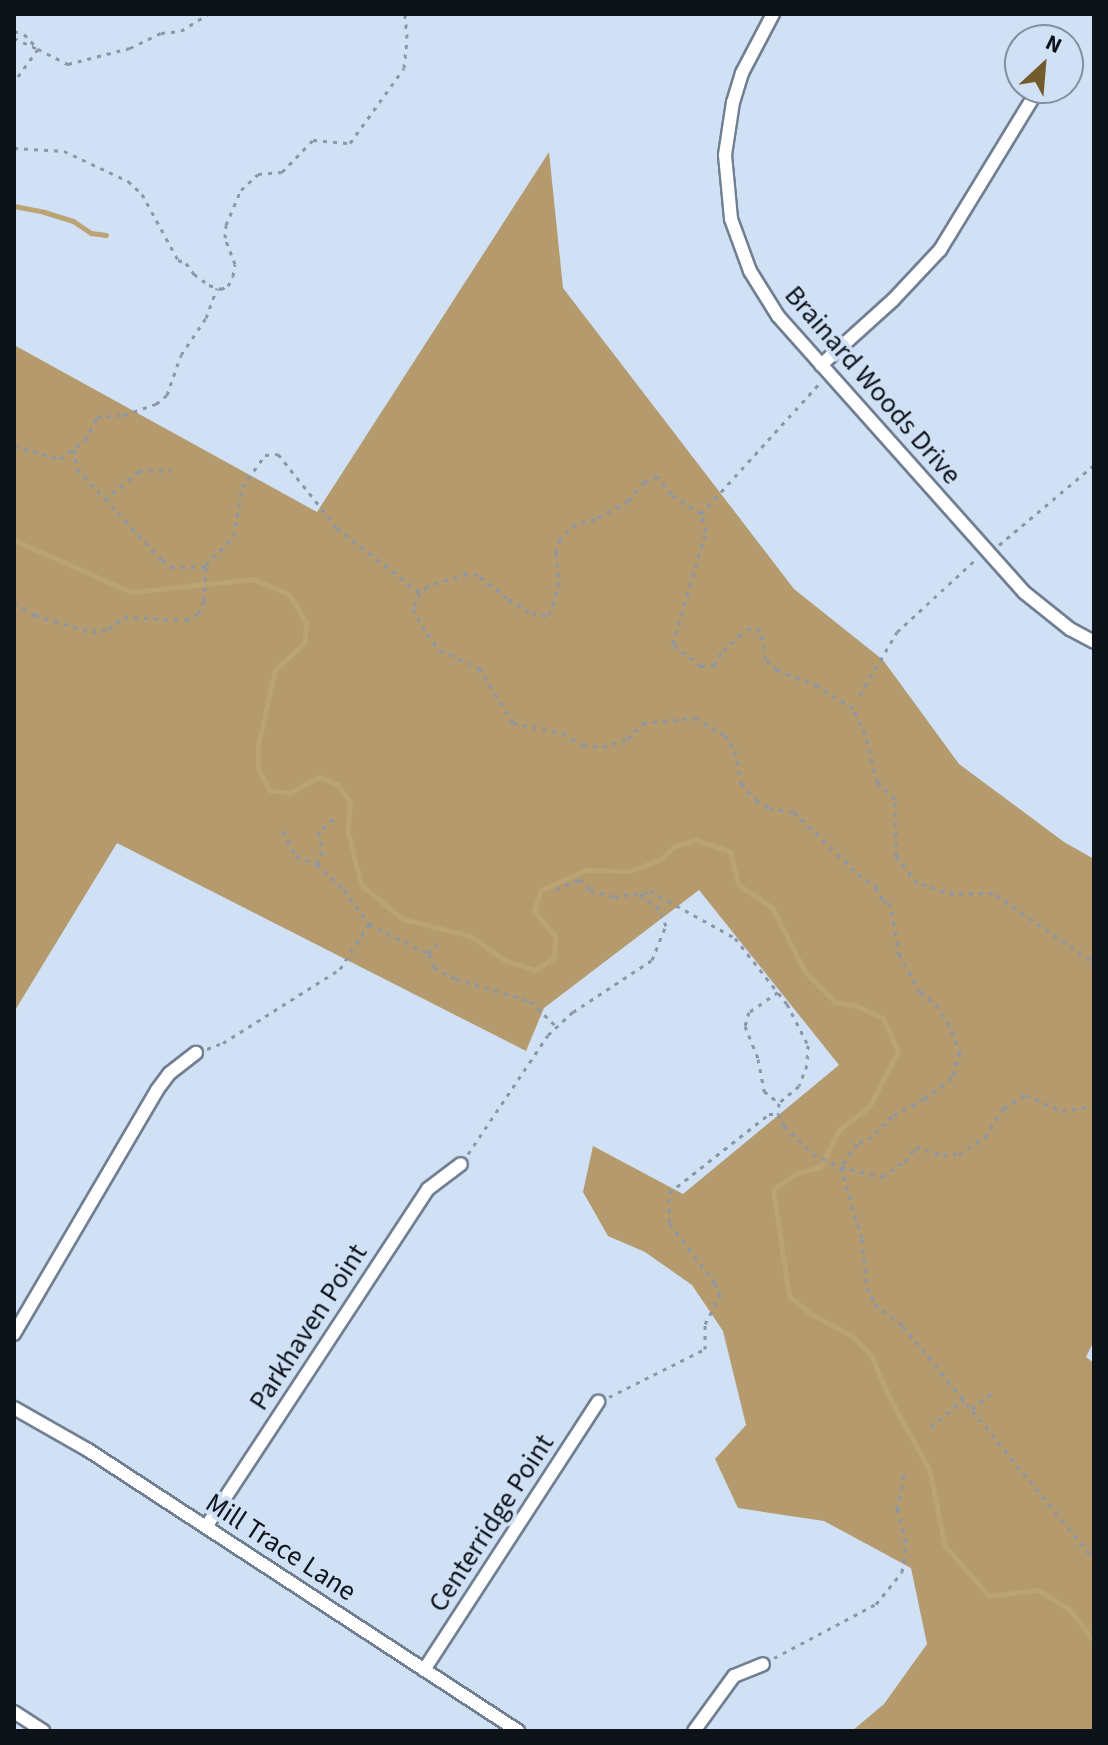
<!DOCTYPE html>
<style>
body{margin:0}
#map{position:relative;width:1108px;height:1745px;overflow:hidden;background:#d0e0f5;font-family:"Source Sans 3",sans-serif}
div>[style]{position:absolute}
.forest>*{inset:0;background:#b49a6c}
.stream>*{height:5px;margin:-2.5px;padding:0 2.5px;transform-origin:2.5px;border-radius:2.5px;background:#bca374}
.path>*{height:3px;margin-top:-1.5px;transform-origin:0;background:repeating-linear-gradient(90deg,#8b97a7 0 4px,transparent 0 10px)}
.roads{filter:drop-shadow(2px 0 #717f92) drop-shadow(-2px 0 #717f92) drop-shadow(0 2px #717f92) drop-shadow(0 -2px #717f92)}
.minor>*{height:12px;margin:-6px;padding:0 6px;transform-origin:6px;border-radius:6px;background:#fff}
span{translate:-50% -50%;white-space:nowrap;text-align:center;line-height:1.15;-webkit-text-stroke:8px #d0e0f5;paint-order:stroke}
.street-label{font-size:28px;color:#0e131a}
.frame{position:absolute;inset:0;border:16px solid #0e131a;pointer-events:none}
.north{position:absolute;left:1004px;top:24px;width:80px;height:80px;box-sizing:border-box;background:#d0e0f5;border:2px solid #828e9d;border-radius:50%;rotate:26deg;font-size:22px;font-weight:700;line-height:32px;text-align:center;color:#0e131a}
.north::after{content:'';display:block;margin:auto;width:28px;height:36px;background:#745b2c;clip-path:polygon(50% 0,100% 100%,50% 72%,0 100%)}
</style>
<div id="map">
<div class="forest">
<div style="clip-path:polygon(549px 152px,563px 288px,794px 589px,883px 660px,959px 764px,1064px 842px,1094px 859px,1094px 1341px,1086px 1357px,1094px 1363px,1094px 1731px,852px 1731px,884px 1704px,927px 1644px,911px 1568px,824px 1521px,738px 1508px,715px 1459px,746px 1425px,723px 1331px,692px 1285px,645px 1252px,608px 1236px,583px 1192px,593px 1146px,683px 1194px,839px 1065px,699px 890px,544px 1008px,526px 1051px,117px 843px,14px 1012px,14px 345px,317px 512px)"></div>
</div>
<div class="stream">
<div style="left:14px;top:206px;width:31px;rotate:11deg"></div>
<div style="left:44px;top:212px;width:30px;rotate:17deg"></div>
<div style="left:73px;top:221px;width:22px;rotate:34deg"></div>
<div style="left:91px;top:233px;width:15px;rotate:8deg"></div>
<div style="left:14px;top:540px;width:128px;rotate:24deg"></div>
<div style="left:131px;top:592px;width:123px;rotate:-6.1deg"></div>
<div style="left:253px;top:579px;width:39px;rotate:23deg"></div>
<div style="left:289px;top:594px;width:33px;rotate:59deg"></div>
<div style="left:306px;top:622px;width:21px;rotate:95deg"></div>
<div style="left:304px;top:643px;width:40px;rotate:137deg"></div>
<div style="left:275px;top:670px;width:77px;rotate:102.8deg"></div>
<div style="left:258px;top:745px;width:23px;rotate:90deg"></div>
<div style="left:258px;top:768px;width:25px;rotate:63deg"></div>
<div style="left:269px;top:790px;width:21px;rotate:8deg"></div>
<div style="left:290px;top:793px;width:33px;rotate:-29deg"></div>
<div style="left:319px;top:777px;width:19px;rotate:21deg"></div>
<div style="left:337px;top:784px;width:22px;rotate:54deg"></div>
<div style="left:350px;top:802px;width:31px;rotate:94deg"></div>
<div style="left:348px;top:833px;width:54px;rotate:76deg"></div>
<div style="left:361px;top:885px;width:54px;rotate:39deg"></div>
<div style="left:403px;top:919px;width:69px;rotate:14.2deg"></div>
<div style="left:470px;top:936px;width:44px;rotate:34.8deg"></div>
<div style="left:506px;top:961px;width:30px;rotate:17deg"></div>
<div style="left:535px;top:970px;width:22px;rotate:-32deg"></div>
<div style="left:554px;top:958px;width:22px;rotate:-87deg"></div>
<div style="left:555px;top:936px;width:33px;rotate:-130deg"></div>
<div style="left:534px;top:911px;width:22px;rotate:-72deg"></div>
<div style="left:541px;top:890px;width:49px;rotate:-24deg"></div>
<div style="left:586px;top:870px;width:44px;rotate:1.3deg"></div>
<div style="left:630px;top:871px;width:33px;rotate:-21deg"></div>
<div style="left:661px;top:859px;width:17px;rotate:-45deg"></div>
<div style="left:673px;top:847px;width:24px;rotate:-17deg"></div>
<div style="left:696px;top:840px;width:36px;rotate:19deg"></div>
<div style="left:730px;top:852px;width:34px;rotate:75deg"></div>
<div style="left:739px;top:885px;width:40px;rotate:34deg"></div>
<div style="left:772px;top:907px;width:73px;rotate:63.1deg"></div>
<div style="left:805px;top:972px;width:42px;rotate:45deg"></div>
<div style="left:835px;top:1002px;width:22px;rotate:10deg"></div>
<div style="left:857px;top:1006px;width:29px;rotate:25deg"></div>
<div style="left:883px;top:1018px;width:36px;rotate:66deg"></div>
<div style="left:898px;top:1051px;width:63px;rotate:117.4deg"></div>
<div style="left:869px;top:1107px;width:38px;rotate:143deg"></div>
<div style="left:839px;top:1130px;width:42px;rotate:117.2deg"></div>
<div style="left:820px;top:1167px;width:24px;rotate:165deg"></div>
<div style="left:797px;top:1173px;width:29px;rotate:146deg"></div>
<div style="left:773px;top:1189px;width:108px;rotate:81.5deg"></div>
<div style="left:789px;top:1296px;width:28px;rotate:39deg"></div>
<div style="left:811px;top:1314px;width:45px;rotate:27.7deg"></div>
<div style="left:851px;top:1335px;width:28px;rotate:45deg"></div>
<div style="left:871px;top:1355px;width:46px;rotate:66.8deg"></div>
<div style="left:889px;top:1397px;width:82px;rotate:60.9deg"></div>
<div style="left:929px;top:1469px;width:79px;rotate:78.3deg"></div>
<div style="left:945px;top:1546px;width:67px;rotate:48.7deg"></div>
<div style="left:989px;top:1596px;width:49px;rotate:-7deg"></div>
<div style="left:1038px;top:1590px;width:36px;rotate:32deg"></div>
<div style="left:1069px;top:1609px;width:41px;rotate:52deg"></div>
</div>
<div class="path">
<div style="left:14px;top:31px;width:10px;rotate:17deg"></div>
<div style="left:24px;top:34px;width:21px;rotate:47deg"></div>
<div style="left:38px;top:49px;width:34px;rotate:27deg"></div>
<div style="left:68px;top:64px;width:64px;rotate:-14.5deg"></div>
<div style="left:130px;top:48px;width:34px;rotate:-26deg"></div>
<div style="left:161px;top:33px;width:20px;rotate:-6deg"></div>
<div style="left:181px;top:31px;width:32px;rotate:-32deg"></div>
<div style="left:14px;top:38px;width:26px;rotate:25deg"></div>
<div style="left:38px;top:49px;width:41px;rotate:126deg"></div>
<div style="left:14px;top:148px;width:50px;rotate:3.4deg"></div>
<div style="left:64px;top:151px;width:71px;rotate:25.1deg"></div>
<div style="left:128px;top:181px;width:19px;rotate:43deg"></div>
<div style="left:142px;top:194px;width:75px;rotate:61.4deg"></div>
<div style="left:178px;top:260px;width:9px;rotate:21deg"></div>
<div style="left:186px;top:263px;width:14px;rotate:54deg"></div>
<div style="left:194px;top:274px;width:19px;rotate:36deg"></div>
<div style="left:209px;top:285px;width:13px;rotate:18deg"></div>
<div style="left:221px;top:289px;width:8px;rotate:-23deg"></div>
<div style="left:228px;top:286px;width:11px;rotate:-63deg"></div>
<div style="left:233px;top:276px;width:12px;rotate:-81deg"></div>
<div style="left:235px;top:264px;width:28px;rotate:-111deg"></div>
<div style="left:225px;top:238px;width:13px;rotate:-86deg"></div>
<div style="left:226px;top:225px;width:38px;rotate:-67deg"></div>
<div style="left:241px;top:190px;width:23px;rotate:-43deg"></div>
<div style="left:258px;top:174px;width:24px;rotate:-5deg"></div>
<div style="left:282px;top:172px;width:45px;rotate:-45.9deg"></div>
<div style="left:313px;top:140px;width:37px;rotate:5deg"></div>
<div style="left:350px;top:143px;width:92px;rotate:-54.2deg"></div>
<div style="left:404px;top:68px;width:30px;rotate:-84deg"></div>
<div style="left:407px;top:38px;width:24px;rotate:-95deg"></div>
<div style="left:14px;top:446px;width:48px;rotate:15.8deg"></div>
<div style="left:60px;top:459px;width:31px;rotate:-37deg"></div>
<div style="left:85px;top:440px;width:26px;rotate:-62deg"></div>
<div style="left:97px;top:417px;width:27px;rotate:-4deg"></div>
<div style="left:124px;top:415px;width:34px;rotate:-19deg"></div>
<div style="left:156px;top:404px;width:14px;rotate:-39deg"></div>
<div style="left:167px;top:395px;width:42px;rotate:-70.7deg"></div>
<div style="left:181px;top:355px;width:45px;rotate:-56deg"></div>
<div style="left:206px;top:318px;width:32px;rotate:-70deg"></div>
<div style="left:74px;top:449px;width:20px;rotate:81deg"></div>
<div style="left:77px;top:469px;width:125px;rotate:47deg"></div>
<div style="left:162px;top:560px;width:11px;rotate:38deg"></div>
<div style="left:171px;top:567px;width:35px"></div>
<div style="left:105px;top:500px;width:45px;rotate:-40.5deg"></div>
<div style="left:139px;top:471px;width:32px;rotate:-2deg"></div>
<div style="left:701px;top:514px;width:176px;rotate:-47.8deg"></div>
<div style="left:999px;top:545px;width:124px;rotate:-40.1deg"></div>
<div style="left:14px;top:603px;width:24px;rotate:30deg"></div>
<div style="left:35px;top:615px;width:59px;rotate:16.6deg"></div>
<div style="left:92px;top:632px;width:17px;rotate:-10deg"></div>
<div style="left:109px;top:629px;width:19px;rotate:-39deg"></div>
<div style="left:124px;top:617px;width:62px;rotate:2.8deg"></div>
<div style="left:186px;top:620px;width:13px;rotate:-27deg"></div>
<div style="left:198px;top:614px;width:14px;rotate:-65deg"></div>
<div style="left:204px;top:601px;width:36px;rotate:-87deg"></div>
<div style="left:206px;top:565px;width:40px;rotate:-46deg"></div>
<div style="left:234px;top:536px;width:50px;rotate:-80.7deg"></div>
<div style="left:242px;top:487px;width:39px;rotate:-54deg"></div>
<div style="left:265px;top:455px;width:13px;rotate:-4deg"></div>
<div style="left:278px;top:454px;width:95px;rotate:51.4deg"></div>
<div style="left:337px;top:528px;width:105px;rotate:38.1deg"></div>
<div style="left:860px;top:695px;width:73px;rotate:-59.6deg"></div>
<div style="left:897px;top:632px;width:108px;rotate:-42.7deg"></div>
<div style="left:333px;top:819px;width:19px;rotate:137deg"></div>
<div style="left:319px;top:832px;width:19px;rotate:81deg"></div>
<div style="left:322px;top:851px;width:14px;rotate:111deg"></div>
<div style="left:317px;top:864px;width:37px;rotate:44deg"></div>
<div style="left:344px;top:890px;width:42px;rotate:53.7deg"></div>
<div style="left:283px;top:831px;width:28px;rotate:63deg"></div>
<div style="left:296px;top:856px;width:22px;rotate:21deg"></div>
<div style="left:556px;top:889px;width:25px;rotate:-23deg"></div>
<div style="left:579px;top:879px;width:16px;rotate:45deg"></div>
<div style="left:590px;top:890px;width:25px;rotate:16deg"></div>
<div style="left:614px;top:897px;width:36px;rotate:-9deg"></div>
<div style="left:650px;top:891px;width:97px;rotate:28.9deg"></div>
<div style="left:735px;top:938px;width:84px;rotate:51.8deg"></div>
<div style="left:787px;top:1004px;width:46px;rotate:62.9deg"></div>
<div style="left:808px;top:1045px;width:20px;rotate:93deg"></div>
<div style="left:807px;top:1065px;width:22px;rotate:111deg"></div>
<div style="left:799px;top:1086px;width:26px;rotate:140deg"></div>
<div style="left:779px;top:1103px;width:11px;rotate:95deg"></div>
<div style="left:778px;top:1114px;width:13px;rotate:63deg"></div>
<div style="left:784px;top:1126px;width:40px;rotate:44deg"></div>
<div style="left:813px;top:1154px;width:31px;rotate:25deg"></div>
<div style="left:841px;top:1167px;width:42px;rotate:13.7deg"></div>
<div style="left:882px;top:1177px;width:28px;rotate:-35deg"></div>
<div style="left:905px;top:1161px;width:18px;rotate:-52deg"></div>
<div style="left:916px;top:1147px;width:28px;rotate:17deg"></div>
<div style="left:943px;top:1155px;width:16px;rotate:-4deg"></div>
<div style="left:959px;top:1154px;width:31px;rotate:-33deg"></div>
<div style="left:985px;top:1137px;width:35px;rotate:-57deg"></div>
<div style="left:1004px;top:1108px;width:26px;rotate:-31deg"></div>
<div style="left:1026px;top:1095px;width:39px;rotate:24deg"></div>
<div style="left:1062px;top:1111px;width:32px;rotate:-9deg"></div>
<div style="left:428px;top:953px;width:13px;rotate:-42deg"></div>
<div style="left:1094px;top:967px;width:8px;rotate:-120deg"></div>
<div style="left:1090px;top:960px;width:118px;rotate:-145.4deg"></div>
<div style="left:993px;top:893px;width:39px;rotate:179deg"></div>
<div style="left:954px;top:894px;width:39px;rotate:-163deg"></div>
<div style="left:917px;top:883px;width:34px;rotate:-128deg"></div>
<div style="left:896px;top:856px;width:57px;rotate:-91deg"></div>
<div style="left:895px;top:799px;width:25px;rotate:-137deg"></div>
<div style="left:877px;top:782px;width:49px;rotate:-104deg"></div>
<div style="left:865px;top:734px;width:29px;rotate:-115deg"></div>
<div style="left:853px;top:708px;width:41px;rotate:-147.8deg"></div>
<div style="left:818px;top:686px;width:44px;rotate:-158.7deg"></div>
<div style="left:777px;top:670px;width:16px;rotate:-137deg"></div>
<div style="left:765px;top:659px;width:28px;rotate:-98deg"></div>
<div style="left:761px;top:631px;width:10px;rotate:-163deg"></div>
<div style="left:751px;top:628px;width:12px;rotate:149deg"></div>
<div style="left:741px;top:634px;width:28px;rotate:136deg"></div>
<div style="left:721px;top:653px;width:13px;rotate:117deg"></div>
<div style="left:715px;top:665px;width:14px;rotate:176deg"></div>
<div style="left:701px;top:666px;width:36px;rotate:-142deg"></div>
<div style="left:673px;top:644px;width:118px;rotate:-73.7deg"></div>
<div style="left:706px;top:531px;width:18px;rotate:-106deg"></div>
<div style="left:701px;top:514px;width:36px;rotate:-146deg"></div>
<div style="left:671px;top:494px;width:23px;rotate:-128deg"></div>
<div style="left:657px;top:476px;width:14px;rotate:155deg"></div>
<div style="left:644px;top:482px;width:25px;rotate:130deg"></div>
<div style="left:628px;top:501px;width:38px;rotate:151deg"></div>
<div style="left:595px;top:519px;width:20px;rotate:165deg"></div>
<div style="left:576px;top:524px;width:22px;rotate:137deg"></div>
<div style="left:560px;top:539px;width:15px;rotate:106deg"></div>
<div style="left:556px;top:553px;width:29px;rotate:84deg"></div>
<div style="left:559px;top:582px;width:30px;rotate:105deg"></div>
<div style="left:551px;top:611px;width:7px;rotate:135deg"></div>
<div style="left:546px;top:616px;width:17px;rotate:-167deg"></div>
<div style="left:529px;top:612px;width:26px;rotate:-148deg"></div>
<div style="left:507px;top:598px;width:37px;rotate:-142deg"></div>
<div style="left:478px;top:575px;width:11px;rotate:-175deg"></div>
<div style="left:467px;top:574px;width:42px;rotate:163.3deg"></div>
<div style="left:427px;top:586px;width:10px;rotate:135deg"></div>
<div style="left:420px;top:593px;width:17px;rotate:114deg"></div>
<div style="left:413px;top:609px;width:29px;rotate:61deg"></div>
<div style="left:427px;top:634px;width:21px;rotate:51deg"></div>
<div style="left:440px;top:650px;width:43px;rotate:24.8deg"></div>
<div style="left:479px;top:668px;width:65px;rotate:58.3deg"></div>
<div style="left:513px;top:723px;width:51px;rotate:11.3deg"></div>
<div style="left:563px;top:733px;width:23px;rotate:31deg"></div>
<div style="left:583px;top:745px;width:20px;rotate:6deg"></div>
<div style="left:603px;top:747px;width:26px;rotate:-18deg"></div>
<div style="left:628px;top:739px;width:22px;rotate:-47deg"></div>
<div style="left:643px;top:723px;width:52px;rotate:-5.5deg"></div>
<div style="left:695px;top:718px;width:34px;rotate:30deg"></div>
<div style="left:725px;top:735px;width:19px;rotate:58deg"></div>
<div style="left:735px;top:751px;width:33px;rotate:79deg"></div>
<div style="left:741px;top:783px;width:23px;rotate:49deg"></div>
<div style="left:756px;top:800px;width:15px;rotate:32deg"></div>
<div style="left:769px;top:808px;width:25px;rotate:9deg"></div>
<div style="left:794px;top:812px;width:89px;rotate:44.1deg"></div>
<div style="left:858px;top:874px;width:22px;rotate:36deg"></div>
<div style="left:876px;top:887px;width:16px;rotate:63deg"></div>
<div style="left:883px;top:901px;width:7px;rotate:8deg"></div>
<div style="left:890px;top:902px;width:53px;rotate:80.2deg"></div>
<div style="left:899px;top:954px;width:43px;rotate:61.1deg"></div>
<div style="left:920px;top:992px;width:21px;rotate:39deg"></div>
<div style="left:936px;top:1005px;width:21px;rotate:55deg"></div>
<div style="left:948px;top:1022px;width:32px;rotate:68deg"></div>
<div style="left:960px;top:1052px;width:27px;rotate:107deg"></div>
<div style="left:952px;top:1078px;width:35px;rotate:143deg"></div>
<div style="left:924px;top:1099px;width:36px;rotate:152deg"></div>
<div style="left:892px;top:1116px;width:29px;rotate:134deg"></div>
<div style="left:872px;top:1137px;width:17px;rotate:155deg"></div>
<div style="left:857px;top:1144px;width:28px;rotate:125deg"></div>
<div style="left:841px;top:1167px;width:75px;rotate:73.7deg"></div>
<div style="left:862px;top:1239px;width:49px;rotate:84.2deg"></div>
<div style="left:867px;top:1288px;width:18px;rotate:63deg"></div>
<div style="left:875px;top:1304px;width:36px;rotate:38deg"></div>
<div style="left:903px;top:1326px;width:301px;rotate:50.7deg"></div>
<div style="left:778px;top:992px;width:35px;rotate:145deg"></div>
<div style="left:749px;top:1012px;width:15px;rotate:106deg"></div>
<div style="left:745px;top:1026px;width:35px;rotate:68deg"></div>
<div style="left:758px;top:1059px;width:33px;rotate:79deg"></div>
<div style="left:764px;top:1091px;width:19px;rotate:39deg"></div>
<div style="left:207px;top:1049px;width:17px;rotate:-21deg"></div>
<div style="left:223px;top:1043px;width:138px;rotate:-32.3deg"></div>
<div style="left:340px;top:969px;width:54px;rotate:-57.2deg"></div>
<div style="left:369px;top:924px;width:67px;rotate:26.6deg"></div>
<div style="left:429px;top:954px;width:14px;rotate:69deg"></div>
<div style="left:434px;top:967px;width:25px;rotate:29deg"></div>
<div style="left:456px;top:979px;width:77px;rotate:16.6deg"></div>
<div style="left:530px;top:1001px;width:37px;rotate:44deg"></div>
<div style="left:468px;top:1154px;width:143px;rotate:-56.1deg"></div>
<div style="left:548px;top:1035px;width:34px;rotate:-43deg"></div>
<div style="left:573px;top:1012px;width:95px;rotate:-33.4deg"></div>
<div style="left:652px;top:960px;width:37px;rotate:-68deg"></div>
<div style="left:666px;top:926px;width:18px;rotate:-112deg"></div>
<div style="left:659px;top:909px;width:24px;rotate:-142deg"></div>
<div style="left:609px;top:1397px;width:107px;rotate:-26.6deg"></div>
<div style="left:705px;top:1349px;width:25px;rotate:-90deg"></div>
<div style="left:705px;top:1324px;width:32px;rotate:-62deg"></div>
<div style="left:720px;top:1296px;width:14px;rotate:-111deg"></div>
<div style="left:715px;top:1283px;width:76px;rotate:-127.5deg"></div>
<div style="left:669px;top:1223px;width:30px;rotate:-90deg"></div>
<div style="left:669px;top:1193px;width:127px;rotate:-38.3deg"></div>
<div style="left:769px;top:1114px;width:7px"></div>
<div style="left:972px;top:1409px;width:26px;rotate:-39deg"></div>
<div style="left:931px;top:1427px;width:43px;rotate:-40.3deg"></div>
<div style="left:774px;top:1658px;width:115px;rotate:-27.9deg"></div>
<div style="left:876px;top:1604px;width:41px;rotate:-50.9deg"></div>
<div style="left:902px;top:1572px;width:30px;rotate:-82deg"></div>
<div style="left:906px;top:1542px;width:34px;rotate:-105deg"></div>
<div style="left:897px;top:1509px;width:39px;rotate:-78deg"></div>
</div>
<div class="roads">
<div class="minor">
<div style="left:773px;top:14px;width:67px;rotate:117.7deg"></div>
<div style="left:742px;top:73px;width:30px;rotate:107deg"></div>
<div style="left:733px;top:102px;width:54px;rotate:98.6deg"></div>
<div style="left:725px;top:155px;width:64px;rotate:84.6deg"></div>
<div style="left:731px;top:219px;width:55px;rotate:69.9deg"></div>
<div style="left:750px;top:271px;width:53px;rotate:58.1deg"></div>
<div style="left:778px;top:316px;width:371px;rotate:48.3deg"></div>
<div style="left:1025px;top:593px;width:58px;rotate:38.7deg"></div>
<div style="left:1070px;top:629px;width:27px;rotate:28deg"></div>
<div style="left:821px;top:365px;width:97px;rotate:-42.1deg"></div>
<div style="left:893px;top:300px;width:69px;rotate:-46.8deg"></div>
<div style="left:940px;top:250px;width:186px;rotate:-58.6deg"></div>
<div style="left:14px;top:1334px;width:283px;rotate:-59.6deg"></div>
<div style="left:157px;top:1090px;width:21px;rotate:-53deg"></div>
<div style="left:170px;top:1073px;width:33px;rotate:-38deg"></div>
<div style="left:14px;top:1408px;width:85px;rotate:29.6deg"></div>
<div style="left:88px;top:1450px;width:514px;rotate:33.16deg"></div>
<div style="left:206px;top:1527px;width:404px;rotate:-56.7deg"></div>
<div style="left:428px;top:1189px;width:41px;rotate:-37.1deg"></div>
<div style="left:424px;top:1670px;width:320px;rotate:-57deg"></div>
<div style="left:14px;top:1712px;width:35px;rotate:33deg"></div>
<div style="left:694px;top:1731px;width:68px;rotate:-54deg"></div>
<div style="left:734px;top:1676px;width:31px;rotate:-22deg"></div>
</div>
</div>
<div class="street-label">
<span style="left:873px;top:385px;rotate:49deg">Brainard Woods Drive</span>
<span style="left:308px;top:1327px;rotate:-57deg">Parkhaven Point</span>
<span style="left:491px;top:1523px;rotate:-57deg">Centerridge Point</span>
<span style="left:281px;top:1547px;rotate:33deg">Mill Trace Lane</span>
</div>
<div class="frame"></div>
<div class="north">N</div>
</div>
